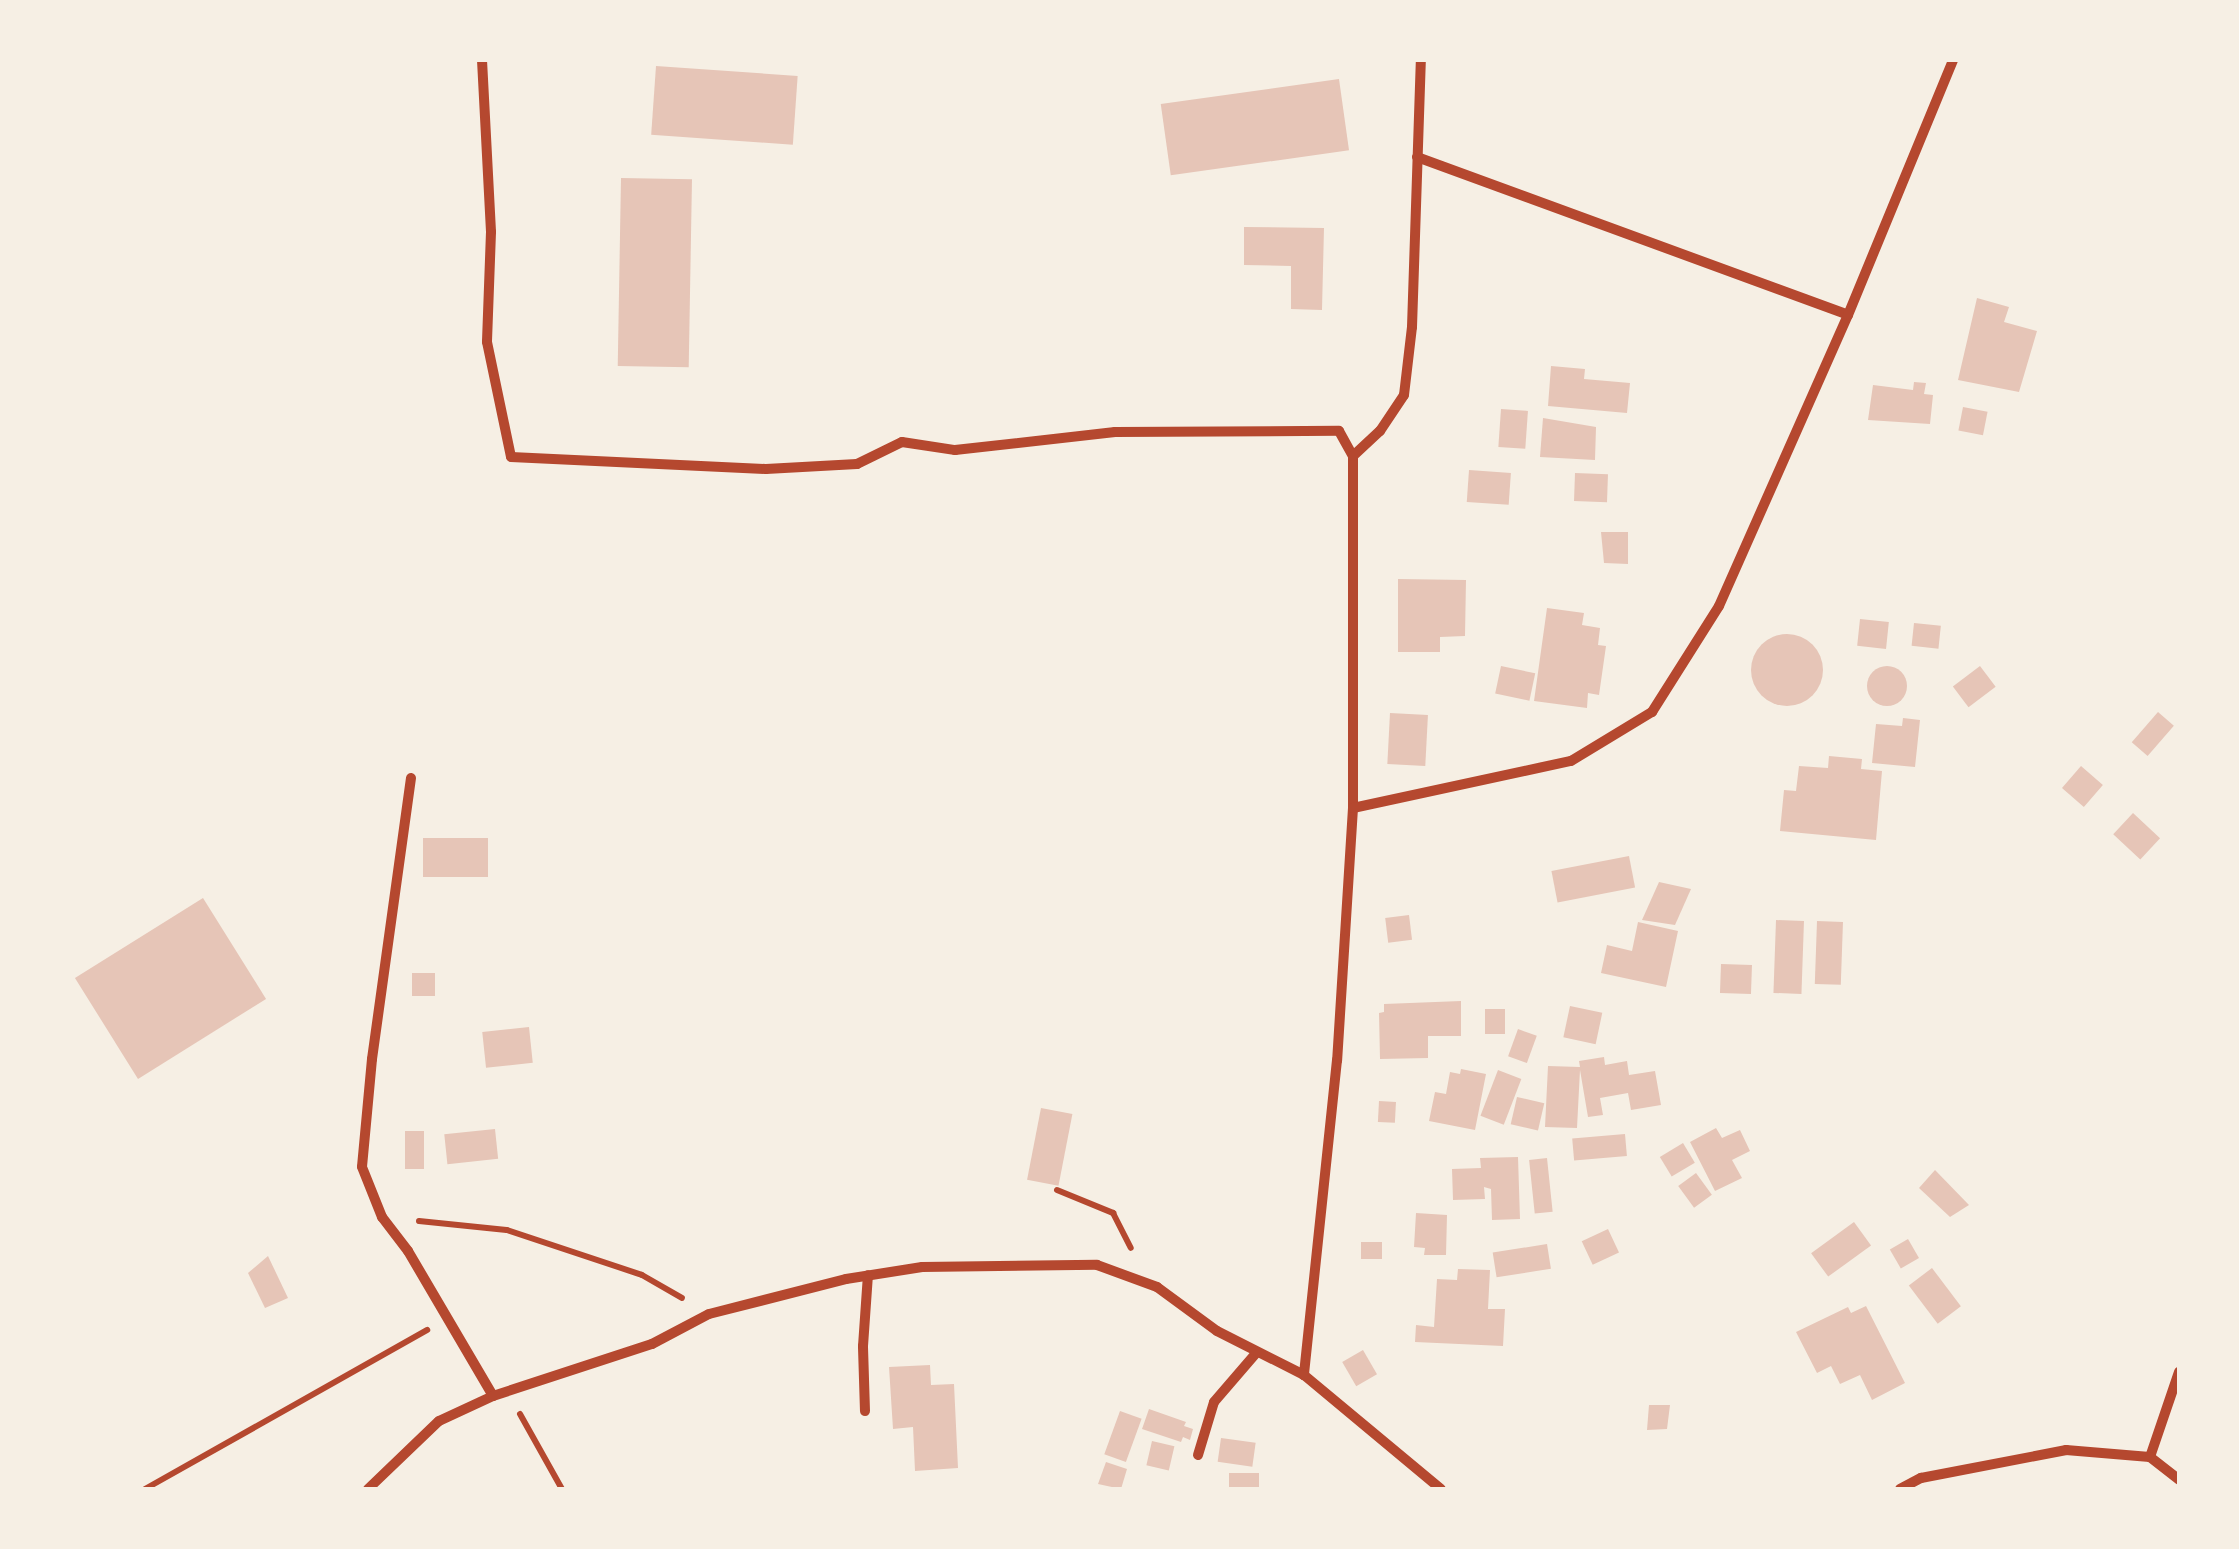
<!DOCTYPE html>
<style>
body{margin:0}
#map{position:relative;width:2239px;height:1549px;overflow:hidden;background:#f6efe4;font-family:Mulish,sans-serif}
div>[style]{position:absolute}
.building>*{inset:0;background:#e6c5b7;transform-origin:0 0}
.round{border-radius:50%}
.path>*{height:6px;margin:-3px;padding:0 3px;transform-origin:3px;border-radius:3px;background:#b5482f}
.minor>*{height:10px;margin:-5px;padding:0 5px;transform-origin:5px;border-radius:5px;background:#b5482f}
span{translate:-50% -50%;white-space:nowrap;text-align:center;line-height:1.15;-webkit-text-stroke:8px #f6efe4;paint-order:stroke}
.frame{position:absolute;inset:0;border:62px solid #f6efe4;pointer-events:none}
</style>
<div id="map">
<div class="building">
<div style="left:656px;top:66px;width:142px;height:69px;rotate:4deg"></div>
<div style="left:1339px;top:79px;width:72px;height:180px;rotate:82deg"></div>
<div style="left:621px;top:178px;width:71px;height:188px;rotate:1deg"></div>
<div style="clip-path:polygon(1244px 227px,1324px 228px,1322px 310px,1291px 309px,1291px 266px,1244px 265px)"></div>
<div style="clip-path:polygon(1977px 298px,2009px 307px,2004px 322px,2037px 331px,2019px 392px,1958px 380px)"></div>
<div style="clip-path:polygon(1551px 366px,1585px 369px,1584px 379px,1630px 383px,1627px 413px,1548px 406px)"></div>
<div style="clip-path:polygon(1914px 382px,1926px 383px,1924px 394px,1933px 395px,1930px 424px,1868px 420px,1873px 385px,1913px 390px)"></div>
<div style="left:1963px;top:407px;width:25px;height:24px;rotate:11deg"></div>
<div style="left:1501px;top:409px;width:27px;height:38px;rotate:4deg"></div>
<div style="clip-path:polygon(1543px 418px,1596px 427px,1595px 460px,1540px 457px)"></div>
<div style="left:1469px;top:470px;width:42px;height:32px;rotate:4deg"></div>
<div style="left:1575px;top:473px;width:33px;height:28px;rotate:2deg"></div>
<div style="clip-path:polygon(1601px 532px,1628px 532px,1628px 564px,1604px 563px)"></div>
<div style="clip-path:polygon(1398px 579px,1466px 580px,1465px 636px,1440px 637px,1440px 652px,1398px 652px)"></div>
<div style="clip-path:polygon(1547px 608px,1584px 613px,1582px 625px,1600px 628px,1598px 645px,1606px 646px,1599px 695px,1588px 693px,1587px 708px,1534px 701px)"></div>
<div style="left:1860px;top:619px;width:29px;height:27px;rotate:6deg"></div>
<div style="left:1914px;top:623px;width:27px;height:23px;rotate:6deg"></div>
<div class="round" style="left:1751px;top:634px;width:72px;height:72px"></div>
<div class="round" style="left:1867px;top:666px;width:40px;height:40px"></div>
<div style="left:1501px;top:666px;width:35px;height:28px;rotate:12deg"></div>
<div style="left:1980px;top:666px;width:26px;height:34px;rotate:53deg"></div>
<div style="left:2158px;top:712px;width:21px;height:40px;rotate:41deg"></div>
<div style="left:1390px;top:713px;width:38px;height:51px;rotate:3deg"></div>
<div style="clip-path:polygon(1903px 718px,1920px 720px,1915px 767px,1872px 763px,1876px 724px,1902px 726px)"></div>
<div style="clip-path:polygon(1829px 756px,1862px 759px,1861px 769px,1882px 771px,1876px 840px,1780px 831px,1784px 790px,1796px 791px,1799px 766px,1828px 768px)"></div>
<div style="left:2081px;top:766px;width:29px;height:29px;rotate:41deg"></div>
<div style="left:2133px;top:813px;width:37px;height:29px;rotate:43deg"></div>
<div style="left:423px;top:838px;width:65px;height:39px"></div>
<div style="left:1629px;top:856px;width:32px;height:79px;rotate:79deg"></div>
<div style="clip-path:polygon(1659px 882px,1691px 889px,1675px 925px,1642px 920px)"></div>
<div style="left:203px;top:898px;width:119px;height:151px;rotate:58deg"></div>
<div style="left:1409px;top:915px;width:25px;height:24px;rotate:83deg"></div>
<div style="left:1776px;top:920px;width:28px;height:73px;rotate:2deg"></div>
<div style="left:1817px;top:921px;width:26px;height:63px;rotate:2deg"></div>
<div style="clip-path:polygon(1638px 922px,1678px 931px,1666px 987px,1601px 973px,1607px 945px,1632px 951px)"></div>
<div style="left:1721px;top:964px;width:31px;height:29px;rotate:2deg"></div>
<div style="left:435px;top:973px;width:23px;height:23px;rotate:90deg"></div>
<div style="clip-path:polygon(1461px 1001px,1461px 1036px,1428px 1036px,1428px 1058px,1380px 1059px,1379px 1013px,1384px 1012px,1384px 1004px)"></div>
<div style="left:1570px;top:1006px;width:33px;height:32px;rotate:12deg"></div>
<div style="left:1485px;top:1009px;width:20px;height:25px"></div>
<div style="left:529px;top:1027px;width:36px;height:47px;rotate:84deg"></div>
<div style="left:1518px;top:1029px;width:20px;height:29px;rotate:20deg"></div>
<div style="clip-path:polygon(1604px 1057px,1605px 1065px,1627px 1061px,1629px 1075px,1655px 1071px,1661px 1105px,1631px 1110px,1628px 1093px,1600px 1098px,1603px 1115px,1588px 1117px,1580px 1070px,1577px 1128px,1545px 1127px,1548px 1066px,1580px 1067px,1579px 1061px)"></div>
<div style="clip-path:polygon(1461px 1069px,1486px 1074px,1475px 1130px,1429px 1121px,1435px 1092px,1446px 1094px,1450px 1072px,1460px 1074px)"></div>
<div style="left:1498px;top:1070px;width:25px;height:49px;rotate:21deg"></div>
<div style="left:1517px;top:1097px;width:28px;height:28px;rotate:13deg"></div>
<div style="left:1379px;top:1101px;width:17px;height:21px;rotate:3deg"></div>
<div style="left:1041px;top:1108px;width:32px;height:73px;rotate:11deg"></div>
<div style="clip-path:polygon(1716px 1128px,1722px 1138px,1740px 1130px,1750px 1151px,1732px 1160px,1742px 1178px,1715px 1191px,1690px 1142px)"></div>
<div style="left:495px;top:1129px;width:30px;height:51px;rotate:84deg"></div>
<div style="left:405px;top:1131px;width:19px;height:38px"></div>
<div style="left:1625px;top:1134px;width:22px;height:53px;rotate:85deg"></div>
<div style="left:1683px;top:1143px;width:23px;height:27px;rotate:59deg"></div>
<div style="clip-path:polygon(1518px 1157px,1520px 1219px,1492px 1220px,1491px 1189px,1484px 1187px,1485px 1199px,1453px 1200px,1452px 1169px,1481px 1168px,1480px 1158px)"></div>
<div style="left:1547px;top:1158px;width:54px;height:18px;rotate:84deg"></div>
<div style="clip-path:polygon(1935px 1170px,1969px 1205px,1950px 1217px,1919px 1188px)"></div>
<div style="left:1696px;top:1173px;width:27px;height:22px;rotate:54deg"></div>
<div style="clip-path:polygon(1416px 1213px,1447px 1215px,1446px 1255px,1424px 1255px,1425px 1248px,1414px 1247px)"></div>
<div style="left:1854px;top:1222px;width:29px;height:53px;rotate:54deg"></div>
<div style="left:1608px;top:1229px;width:26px;height:29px;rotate:65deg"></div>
<div style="left:1908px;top:1239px;width:22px;height:21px;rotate:60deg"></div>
<div style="left:1361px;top:1242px;width:21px;height:17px"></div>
<div style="left:1547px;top:1244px;width:25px;height:55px;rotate:81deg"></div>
<div style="clip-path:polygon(268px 1256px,288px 1298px,265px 1308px,248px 1273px)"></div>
<div style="left:1932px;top:1268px;width:48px;height:29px;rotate:53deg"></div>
<div style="clip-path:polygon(1458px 1269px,1490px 1270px,1488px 1309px,1505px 1309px,1503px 1346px,1415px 1342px,1416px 1325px,1434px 1327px,1437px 1279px,1457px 1280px)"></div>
<div style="clip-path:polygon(1866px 1306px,1905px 1383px,1872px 1400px,1860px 1375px,1840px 1384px,1831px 1366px,1817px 1373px,1796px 1332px,1848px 1307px,1851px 1313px)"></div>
<div style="left:1363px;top:1350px;width:28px;height:24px;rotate:60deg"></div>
<div style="clip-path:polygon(930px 1365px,931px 1385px,954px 1384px,958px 1468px,915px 1471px,913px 1427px,893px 1429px,889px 1367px)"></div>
<div style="clip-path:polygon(1649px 1405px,1670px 1405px,1667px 1429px,1647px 1430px)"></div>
<div style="clip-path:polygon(1149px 1409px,1186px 1422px,1184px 1426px,1193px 1429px,1190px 1440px,1183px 1437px,1181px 1442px,1142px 1429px)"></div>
<div style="left:1120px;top:1411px;width:23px;height:46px;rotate:20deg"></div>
<div style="left:1221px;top:1438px;width:35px;height:24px;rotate:8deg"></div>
<div style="left:1152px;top:1441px;width:23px;height:25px;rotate:13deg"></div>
<div style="clip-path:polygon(1106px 1462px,1127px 1469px,1121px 1489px,1098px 1484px)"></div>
<div style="left:1229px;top:1473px;width:30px;height:16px"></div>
</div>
<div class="path">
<div style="left:1057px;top:1190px;width:61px;rotate:22.3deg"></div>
<div style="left:1113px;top:1213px;width:39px;rotate:63deg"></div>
<div style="left:419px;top:1221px;width:88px;rotate:5.8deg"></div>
<div style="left:507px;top:1230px;width:142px;rotate:18.4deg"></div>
<div style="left:642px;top:1275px;width:46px;rotate:29.9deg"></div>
<div style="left:520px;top:1414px;width:86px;rotate:60.8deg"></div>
<div style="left:145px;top:1489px;width:324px;rotate:-29.4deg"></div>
</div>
<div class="minor">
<div style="left:482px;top:60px;width:172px;rotate:87deg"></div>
<div style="left:491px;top:232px;width:110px;rotate:92.1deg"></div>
<div style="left:487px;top:342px;width:117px;rotate:78.2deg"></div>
<div style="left:511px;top:457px;width:255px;rotate:2.7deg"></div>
<div style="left:766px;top:469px;width:91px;rotate:-3.1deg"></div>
<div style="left:857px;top:464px;width:50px;rotate:-26.1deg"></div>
<div style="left:902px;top:442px;width:54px;rotate:8.6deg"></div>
<div style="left:955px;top:450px;width:161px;rotate:-6.4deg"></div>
<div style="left:1115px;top:432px;width:224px;rotate:-0.3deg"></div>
<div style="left:1339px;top:431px;width:29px;rotate:61deg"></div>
<div style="left:1353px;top:456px;width:352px;rotate:90deg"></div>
<div style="left:1353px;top:808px;width:253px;rotate:93.6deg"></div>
<div style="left:1337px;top:1060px;width:317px;rotate:96deg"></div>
<div style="left:1417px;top:157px;width:459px;rotate:20.1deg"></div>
<div style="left:1353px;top:456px;width:37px;rotate:-43deg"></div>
<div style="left:1380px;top:431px;width:43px;rotate:-56.3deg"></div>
<div style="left:1404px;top:395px;width:68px;rotate:-83.3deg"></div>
<div style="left:1412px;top:327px;width:267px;rotate:-88.1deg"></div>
<div style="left:411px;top:778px;width:284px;rotate:97.9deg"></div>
<div style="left:372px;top:1059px;width:108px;rotate:95.3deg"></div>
<div style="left:362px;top:1167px;width:54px;rotate:68.2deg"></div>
<div style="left:382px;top:1217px;width:43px;rotate:52.6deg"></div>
<div style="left:408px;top:1251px;width:168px;rotate:59.6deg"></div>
<div style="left:1353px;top:808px;width:223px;rotate:-12.2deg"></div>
<div style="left:1571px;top:761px;width:95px;rotate:-31.2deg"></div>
<div style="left:1652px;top:712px;width:125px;rotate:-57.7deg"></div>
<div style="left:1719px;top:606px;width:318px;rotate:-66.1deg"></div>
<div style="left:1848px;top:315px;width:276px;rotate:-67.6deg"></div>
<div style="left:865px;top:1411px;width:65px;rotate:-91.8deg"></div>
<div style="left:863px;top:1346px;width:71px;rotate:-86deg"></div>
<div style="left:1198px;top:1455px;width:55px;rotate:-73.2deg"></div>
<div style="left:1214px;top:1402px;width:66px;rotate:-49.3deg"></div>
<div style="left:2150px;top:1457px;width:90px;rotate:-71.2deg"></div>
<div style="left:368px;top:1489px;width:98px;rotate:-43.8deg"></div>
<div style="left:439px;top:1421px;width:60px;rotate:-24.8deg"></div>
<div style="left:493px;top:1396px;width:167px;rotate:-18.1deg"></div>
<div style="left:652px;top:1344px;width:64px;rotate:-27.8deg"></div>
<div style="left:709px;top:1314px;width:141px;rotate:-14.3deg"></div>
<div style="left:846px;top:1279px;width:77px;rotate:-9deg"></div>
<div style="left:922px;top:1267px;width:175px;rotate:-0.7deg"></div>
<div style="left:1097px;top:1265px;width:64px;rotate:20.1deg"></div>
<div style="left:1157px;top:1287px;width:74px;rotate:36.3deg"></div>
<div style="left:1217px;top:1331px;width:97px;rotate:26.8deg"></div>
<div style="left:1304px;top:1375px;width:178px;rotate:39.8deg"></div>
<div style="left:1900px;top:1489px;width:24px;rotate:-28deg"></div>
<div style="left:1921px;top:1478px;width:148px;rotate:-10.9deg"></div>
<div style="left:2066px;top:1450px;width:84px;rotate:4.8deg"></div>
<div style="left:2150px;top:1457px;width:37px;rotate:38deg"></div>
</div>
<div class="frame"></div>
</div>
